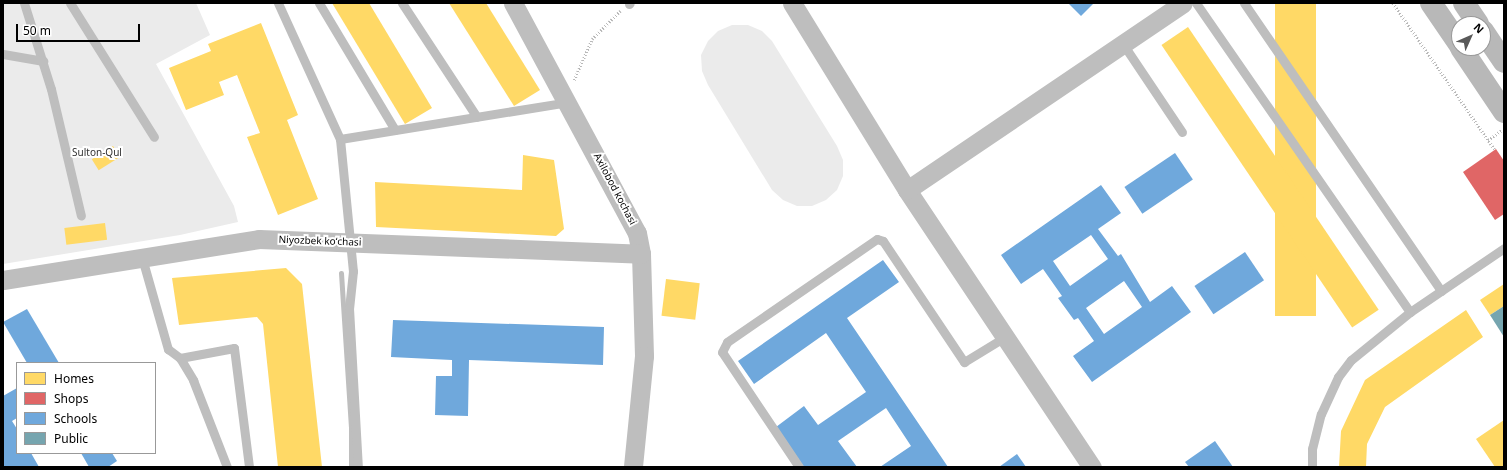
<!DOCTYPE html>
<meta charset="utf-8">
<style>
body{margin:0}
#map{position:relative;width:1507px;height:470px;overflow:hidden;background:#fff;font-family:"Noto Sans",sans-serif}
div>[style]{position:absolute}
.green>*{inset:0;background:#ebebeb}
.homes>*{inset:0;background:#ffd966;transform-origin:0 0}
.shops>*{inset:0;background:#e06666}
.schools>*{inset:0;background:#6fa8dc;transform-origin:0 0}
.public>*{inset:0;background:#76a5af}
.stream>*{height:5px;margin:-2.5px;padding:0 2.5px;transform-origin:2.5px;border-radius:2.5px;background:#bebebe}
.path>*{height:2.5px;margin-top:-1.25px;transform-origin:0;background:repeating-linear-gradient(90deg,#b9b9b9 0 1px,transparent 0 3px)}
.service>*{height:9px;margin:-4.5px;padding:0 4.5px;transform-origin:4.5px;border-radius:4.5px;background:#bebebe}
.minor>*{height:19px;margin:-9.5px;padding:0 9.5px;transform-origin:9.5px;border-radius:9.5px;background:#bebebe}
.secondary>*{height:22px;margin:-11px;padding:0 11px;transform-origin:11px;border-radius:11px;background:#b8b8b8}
span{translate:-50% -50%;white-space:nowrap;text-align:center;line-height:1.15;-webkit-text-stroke:4px #fff;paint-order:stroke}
.park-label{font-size:10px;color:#323232}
.street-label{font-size:10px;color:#000}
.frame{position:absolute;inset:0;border:4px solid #000;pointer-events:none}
.legend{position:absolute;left:16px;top:362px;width:140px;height:92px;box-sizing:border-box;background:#fff;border:1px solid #999;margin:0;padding:5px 7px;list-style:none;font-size:12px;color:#000}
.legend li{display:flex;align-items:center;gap:8px;height:20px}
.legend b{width:20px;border:1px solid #999}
.north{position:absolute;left:1451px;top:16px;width:40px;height:40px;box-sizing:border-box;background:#fff;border:1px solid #999;border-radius:50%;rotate:45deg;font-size:11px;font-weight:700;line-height:16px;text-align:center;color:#000}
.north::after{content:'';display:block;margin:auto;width:14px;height:18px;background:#595959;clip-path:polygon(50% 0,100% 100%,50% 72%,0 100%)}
.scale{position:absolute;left:16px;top:24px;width:124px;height:18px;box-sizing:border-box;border:2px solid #000;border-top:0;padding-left:5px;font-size:12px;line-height:14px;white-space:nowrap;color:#000;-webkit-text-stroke:3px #fff;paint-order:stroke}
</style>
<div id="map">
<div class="green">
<div style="clip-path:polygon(3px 3px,196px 3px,210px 35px,156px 64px,234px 206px,238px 222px,180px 235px,3px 264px)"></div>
<div style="clip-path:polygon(732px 25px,748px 25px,762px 31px,772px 41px,837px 146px,843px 160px,843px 176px,837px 190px,826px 200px,812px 206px,797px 206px,783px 200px,772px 190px,708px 85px,702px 71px,701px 55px,708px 41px,718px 31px)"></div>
</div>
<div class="homes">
<div style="clip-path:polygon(332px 3px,369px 3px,432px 108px,405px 124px)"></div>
<div style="clip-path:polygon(449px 3px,486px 3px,540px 90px,514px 106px)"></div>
<div style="left:1275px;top:3px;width:41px;height:313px"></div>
<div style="clip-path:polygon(261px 23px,298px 115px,287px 120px,318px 199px,278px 215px,247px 137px,260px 133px,237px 75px,219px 82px,224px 95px,186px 110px,169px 68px,211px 51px,208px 44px)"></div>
<div style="left:1188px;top:27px;width:341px;height:32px;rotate:56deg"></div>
<div style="left:113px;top:146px;width:13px;height:25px;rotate:58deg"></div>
<div style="clip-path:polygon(523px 155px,554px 160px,564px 229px,556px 236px,376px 227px,375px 182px,522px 190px)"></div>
<div style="left:105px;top:223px;width:17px;height:41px;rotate:83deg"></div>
<div style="clip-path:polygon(286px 268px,302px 284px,322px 467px,278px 467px,263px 324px,257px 317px,179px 325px,172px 278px)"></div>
<div style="left:666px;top:279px;width:34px;height:37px;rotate:7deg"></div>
<div style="clip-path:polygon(1504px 284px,1504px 306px,1490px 315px,1480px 300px)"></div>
<div style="clip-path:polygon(1466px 310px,1483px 337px,1385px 407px,1367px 444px,1366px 467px,1339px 467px,1341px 431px,1365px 380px)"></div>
<div style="clip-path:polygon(1504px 420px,1504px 467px,1495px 467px,1476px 439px)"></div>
</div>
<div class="shops">
<div style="clip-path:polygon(1496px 149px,1504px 161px,1504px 214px,1495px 220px,1463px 172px)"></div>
</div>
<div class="schools">
<div style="clip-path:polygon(1068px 3px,1094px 3px,1081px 16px)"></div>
<div style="left:1175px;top:153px;width:32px;height:61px;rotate:56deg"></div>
<div style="clip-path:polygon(evenodd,1101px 185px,1121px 213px,1098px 229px,1118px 256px,1121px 254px,1150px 302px,1172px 286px,1191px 312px,1092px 382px,1073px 356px,1094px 341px,1078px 318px,1074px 320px,1058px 298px,1062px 296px,1043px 269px,1021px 284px,1001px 255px,1101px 185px,1091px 235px,1108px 259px,1070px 286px,1053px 261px,1091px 235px,1101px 185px,1124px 281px,1142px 307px,1104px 334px,1086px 308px,1124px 281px)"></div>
<div style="left:1245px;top:252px;width:34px;height:61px;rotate:56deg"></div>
<div style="clip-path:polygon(883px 260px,899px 282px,847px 318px,948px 467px,880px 467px,911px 446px,886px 408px,838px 441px,857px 467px,804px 467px,776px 427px,804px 406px,818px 425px,866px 392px,826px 333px,754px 384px,738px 361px)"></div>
<div style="clip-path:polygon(27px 309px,59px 363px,27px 363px,3px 322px)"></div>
<div style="clip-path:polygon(393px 320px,604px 327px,603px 365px,469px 360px,468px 416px,435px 415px,436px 376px,452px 376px,452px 360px,391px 357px)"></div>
<div style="clip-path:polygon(17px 388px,17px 418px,12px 421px,17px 429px,17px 453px,31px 453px,39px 467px,3px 467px,3px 396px)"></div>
<div style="clip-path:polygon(1215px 441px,1233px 467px,1189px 467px,1185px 462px)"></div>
<div style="clip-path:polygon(81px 453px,112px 453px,117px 461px,108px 467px,89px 467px)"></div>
<div style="clip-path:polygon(1017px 454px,1026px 467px,999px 467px)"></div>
</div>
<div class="public">
<div style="clip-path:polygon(1504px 306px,1504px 337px,1490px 315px)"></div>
</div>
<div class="stream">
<div style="left:341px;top:273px;width:154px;rotate:86.3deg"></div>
<div style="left:351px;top:427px;width:40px;rotate:90deg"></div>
</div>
<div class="path">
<div style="left:1393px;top:3px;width:179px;rotate:55.2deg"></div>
<div style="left:574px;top:80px;width:45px;rotate:-66.3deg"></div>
<div style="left:592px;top:39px;width:40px;rotate:-45deg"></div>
<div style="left:1488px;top:140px;width:17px;rotate:-36deg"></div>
</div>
<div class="service">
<div style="left:24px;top:3px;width:90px;rotate:72.6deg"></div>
<div style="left:51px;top:89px;width:130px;rotate:76.7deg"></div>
<div style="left:70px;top:3px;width:158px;rotate:57.9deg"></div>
<div style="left:278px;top:3px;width:149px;rotate:65.5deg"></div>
<div style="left:340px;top:139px;width:133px;rotate:84.4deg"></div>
<div style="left:353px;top:271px;width:37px;rotate:96deg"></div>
<div style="left:349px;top:308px;width:159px;rotate:86.8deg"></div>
<div style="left:319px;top:3px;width:148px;rotate:59.1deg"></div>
<div style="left:402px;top:3px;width:136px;rotate:56.7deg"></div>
<div style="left:1196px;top:3px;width:376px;rotate:55.3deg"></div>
<div style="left:1410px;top:312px;width:114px;rotate:-34.2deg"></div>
<div style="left:1244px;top:3px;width:349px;rotate:55.6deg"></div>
<div style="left:629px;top:4px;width:1px;rotate:-45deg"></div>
<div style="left:1123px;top:44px;width:106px;rotate:56.2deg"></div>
<div style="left:3px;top:54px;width:41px;rotate:9.9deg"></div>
<div style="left:340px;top:139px;width:231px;rotate:-9.2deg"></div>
<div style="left:142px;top:258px;width:95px;rotate:74.1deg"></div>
<div style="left:168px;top:349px;width:15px;rotate:37deg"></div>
<div style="left:180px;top:358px;width:26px;rotate:59deg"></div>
<div style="left:193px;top:380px;width:93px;rotate:68.7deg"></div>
<div style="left:180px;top:358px;width:55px;rotate:-10.5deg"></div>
<div style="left:234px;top:348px;width:120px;rotate:82.8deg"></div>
<div style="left:799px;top:467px;width:138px;rotate:-123.8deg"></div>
<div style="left:722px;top:352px;width:11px;rotate:-63deg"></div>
<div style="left:727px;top:342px;width:182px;rotate:-34.5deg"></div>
<div style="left:877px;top:239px;width:6px;rotate:18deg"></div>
<div style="left:883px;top:241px;width:146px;rotate:56.2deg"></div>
<div style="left:964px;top:362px;width:48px;rotate:-31.4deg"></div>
<div style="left:1312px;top:467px;width:18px;rotate:-90deg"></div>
<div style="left:1312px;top:449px;width:36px;rotate:-76deg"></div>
<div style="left:1321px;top:414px;width:41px;rotate:-65.3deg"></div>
<div style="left:1338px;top:377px;width:21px;rotate:-53deg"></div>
<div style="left:1351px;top:360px;width:76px;rotate:-39.1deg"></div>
</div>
<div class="minor">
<div style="left:513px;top:3px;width:261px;rotate:61.7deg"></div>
<div style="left:637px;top:233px;width:21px;rotate:79deg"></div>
<div style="left:641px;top:254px;width:102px;rotate:88.3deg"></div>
<div style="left:644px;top:356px;width:112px;rotate:95.7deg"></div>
<div style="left:792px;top:3px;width:220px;rotate:58.4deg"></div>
<div style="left:907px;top:190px;width:333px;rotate:56.3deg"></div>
<div style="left:907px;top:190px;width:333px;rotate:-34.1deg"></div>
<div style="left:3px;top:280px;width:259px;rotate:-9.1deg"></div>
<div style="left:259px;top:239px;width:382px;rotate:2.2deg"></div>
</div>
<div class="secondary">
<div style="left:1431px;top:3px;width:50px;rotate:55.7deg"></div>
<div style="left:1464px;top:3px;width:25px;rotate:56deg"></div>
<div style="left:1483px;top:31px;width:37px;rotate:56deg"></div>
<div style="left:1461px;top:48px;width:77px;rotate:56.1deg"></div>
</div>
<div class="park-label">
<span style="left:97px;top:153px">Sulton-Qul</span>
</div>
<div class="street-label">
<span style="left:615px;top:189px;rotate:62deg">Axilobod kochasi</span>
<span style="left:320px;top:241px;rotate:2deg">Niyozbek koʻchasi</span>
</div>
<div class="frame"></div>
<ul class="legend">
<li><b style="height:11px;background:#ffd966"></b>Homes</li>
<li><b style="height:11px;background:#e06666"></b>Shops</li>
<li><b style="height:11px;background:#6fa8dc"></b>Schools</li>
<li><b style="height:11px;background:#76a5af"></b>Public</li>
</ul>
<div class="north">N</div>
<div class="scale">50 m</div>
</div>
